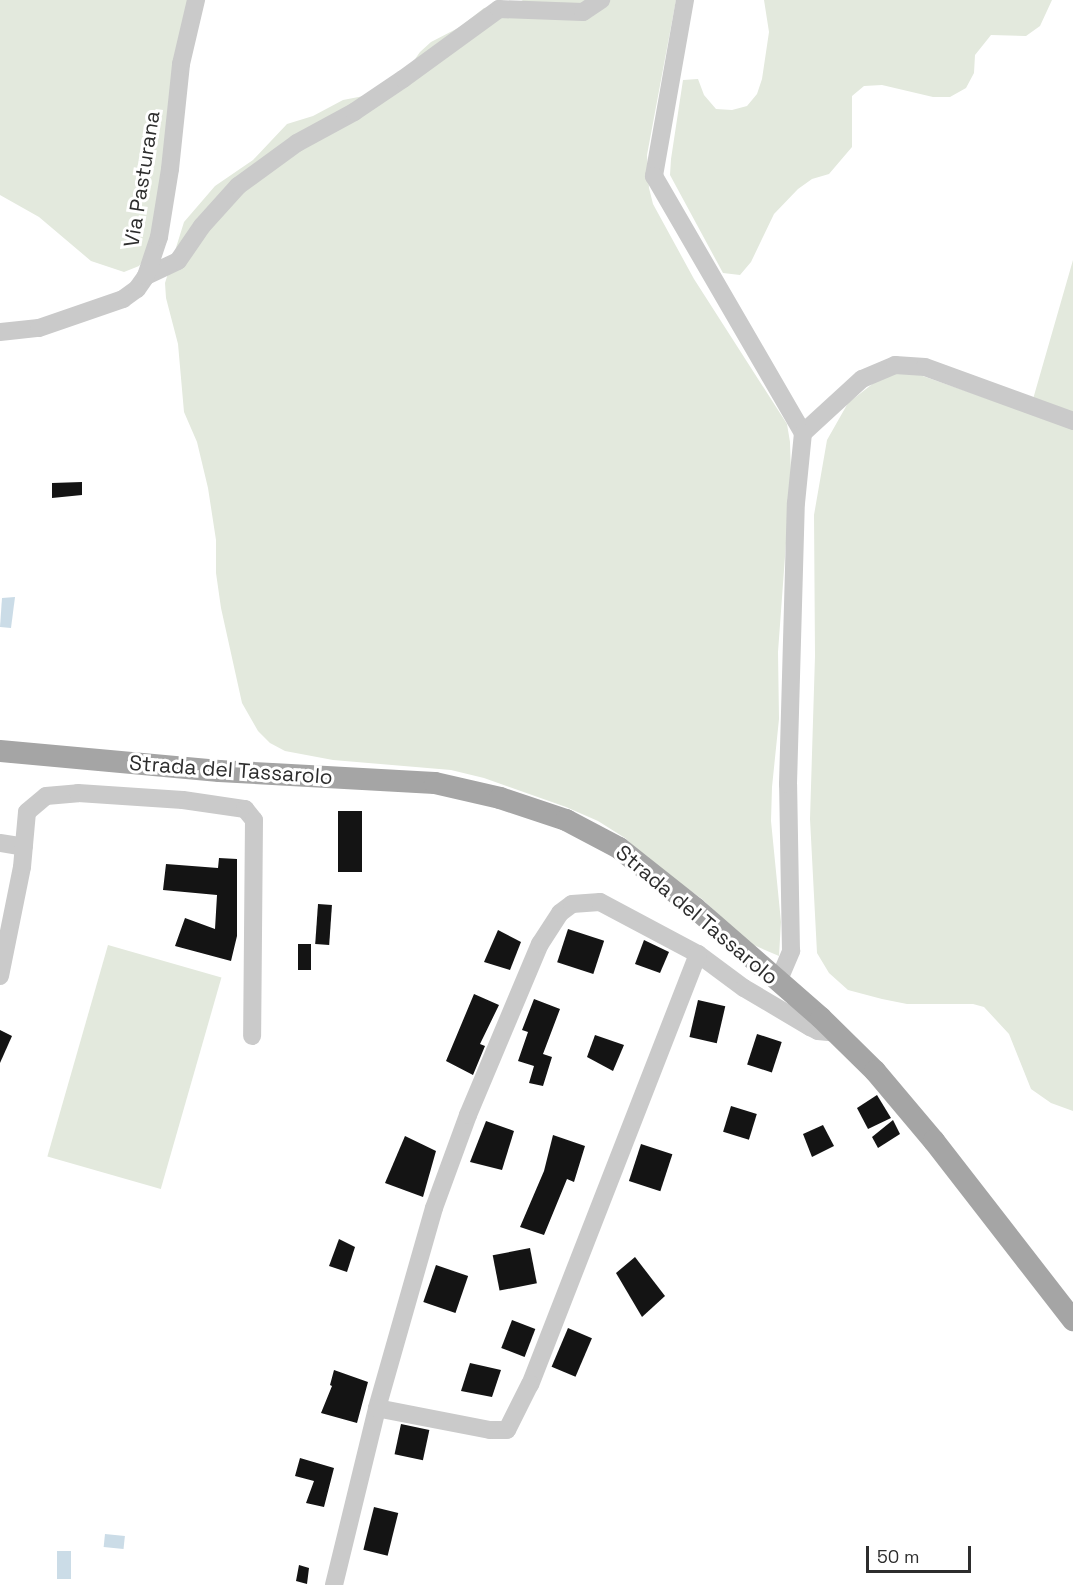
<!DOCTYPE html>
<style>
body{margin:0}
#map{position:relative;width:1073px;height:1585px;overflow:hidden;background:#fff;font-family:"Space Grotesk",sans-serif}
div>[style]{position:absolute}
.green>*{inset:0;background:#e3e9dd;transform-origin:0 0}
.water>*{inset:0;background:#cbdce7;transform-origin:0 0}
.building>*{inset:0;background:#141414;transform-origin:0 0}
.minor>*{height:18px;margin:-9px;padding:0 9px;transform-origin:9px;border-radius:9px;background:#cacaca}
.major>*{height:22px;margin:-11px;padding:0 11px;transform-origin:11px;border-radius:11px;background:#a5a5a5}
span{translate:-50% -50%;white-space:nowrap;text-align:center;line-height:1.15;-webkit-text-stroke:6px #fff;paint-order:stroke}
.street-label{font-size:21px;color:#2d2d2d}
.scale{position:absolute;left:866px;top:1546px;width:105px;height:27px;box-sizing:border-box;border:3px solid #2d2d2d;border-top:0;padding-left:8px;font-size:18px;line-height:21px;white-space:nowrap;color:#2d2d2d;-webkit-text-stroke:4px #fff;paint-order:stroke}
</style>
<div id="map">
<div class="green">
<div style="clip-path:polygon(0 0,189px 0,159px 204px,146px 257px,139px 266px,124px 272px,91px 261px,39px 217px,0 195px)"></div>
<div style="clip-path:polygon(523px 0,676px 0,647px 155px,649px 188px,653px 204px,694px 279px,787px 424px,790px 442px,791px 475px,778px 652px,779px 719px,772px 787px,771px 821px,781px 922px,779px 956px,749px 943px,702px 899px,648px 860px,625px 838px,598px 821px,566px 807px,484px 778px,451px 770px,333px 760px,285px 751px,270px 743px,258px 731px,242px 703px,221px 608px,216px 573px,216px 540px,208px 488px,197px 442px,184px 412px,178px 344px,166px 298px,165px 283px,184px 222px,215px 186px,253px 160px,287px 124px,313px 116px,343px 100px,374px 94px,401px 79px,420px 52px,431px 42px,460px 27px,484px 8px,516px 4px)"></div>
<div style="clip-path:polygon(764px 0,1052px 0,1040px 26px,1026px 36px,991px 35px,975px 55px,974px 73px,966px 88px,950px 97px,933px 97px,882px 85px,864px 86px,852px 96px,852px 147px,829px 174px,812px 179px,798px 189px,774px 214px,751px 262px,740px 275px,723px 273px,670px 175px,671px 159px,683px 80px,698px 79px,704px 95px,716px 109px,732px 110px,747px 106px,757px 94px,762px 79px,769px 32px)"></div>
<div style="clip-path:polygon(1073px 260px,1073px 1111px,1051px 1103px,1031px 1089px,1009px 1034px,984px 1007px,973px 1004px,907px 1004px,882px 999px,848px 990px,829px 973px,817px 953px,810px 819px,815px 656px,814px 515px,827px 440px,848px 403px,875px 382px,897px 373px,914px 373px,1029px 413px)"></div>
<div style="left:108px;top:945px;width:118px;height:220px;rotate:16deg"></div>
</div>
<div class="water">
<div style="clip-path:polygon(15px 597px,11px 628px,0 627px,2px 598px)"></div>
<div style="left:105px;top:1534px;width:20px;height:13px;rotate:6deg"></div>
<div style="left:57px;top:1551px;width:14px;height:28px"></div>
</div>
<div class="building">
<div style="clip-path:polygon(82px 482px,82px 495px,52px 498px,52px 483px)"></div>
<div style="left:338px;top:811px;width:24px;height:61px"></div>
<div style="clip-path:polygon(219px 858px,237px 859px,237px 936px,231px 961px,175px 946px,185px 918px,215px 929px,217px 895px,163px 890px,166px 864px,218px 868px)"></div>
<div style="left:318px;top:904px;width:14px;height:40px;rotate:4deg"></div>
<div style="left:568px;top:929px;width:38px;height:35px;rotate:18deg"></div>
<div style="clip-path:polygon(498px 930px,521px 942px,510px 970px,484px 962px)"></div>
<div style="clip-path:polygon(644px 940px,669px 952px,660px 973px,635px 964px)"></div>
<div style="left:298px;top:944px;width:13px;height:26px"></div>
<div style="clip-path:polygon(474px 994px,499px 1005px,480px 1044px,485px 1046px,473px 1075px,446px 1061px)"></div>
<div style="clip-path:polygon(534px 999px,560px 1009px,543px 1054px,552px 1057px,543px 1086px,529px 1083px,534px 1066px,518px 1061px,528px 1032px,522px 1030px)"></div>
<div style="left:698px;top:1000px;width:28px;height:38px;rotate:13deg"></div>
<div style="clip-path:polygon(0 1030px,12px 1036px,0 1063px)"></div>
<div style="left:757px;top:1034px;width:26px;height:32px;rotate:18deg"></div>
<div style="clip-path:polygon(595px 1035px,624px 1045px,613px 1071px,587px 1057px)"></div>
<div style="clip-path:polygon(877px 1095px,891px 1118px,868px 1129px,857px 1108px)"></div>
<div style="left:731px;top:1106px;width:27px;height:27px;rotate:17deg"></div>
<div style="clip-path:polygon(893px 1120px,900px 1134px,878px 1148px,872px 1137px)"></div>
<div style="clip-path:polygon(486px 1121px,514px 1131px,502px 1170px,470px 1162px)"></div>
<div style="clip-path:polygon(823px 1125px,834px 1146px,812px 1157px,803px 1134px)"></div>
<div style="clip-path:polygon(553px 1135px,585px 1146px,574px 1182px,567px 1179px,544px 1235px,520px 1227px,544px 1171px)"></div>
<div style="clip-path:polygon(405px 1136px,436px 1151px,423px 1197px,385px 1183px)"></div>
<div style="left:641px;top:1144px;width:33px;height:39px;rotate:18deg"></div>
<div style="clip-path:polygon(339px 1239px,355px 1247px,347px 1272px,329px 1266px)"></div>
<div style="left:530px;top:1248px;width:36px;height:38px;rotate:79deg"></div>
<div style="clip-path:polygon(635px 1257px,665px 1296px,642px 1317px,616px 1273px)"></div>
<div style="left:436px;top:1265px;width:34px;height:39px;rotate:19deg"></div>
<div style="left:512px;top:1320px;width:25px;height:30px;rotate:21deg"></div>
<div style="left:568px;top:1328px;width:26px;height:42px;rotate:23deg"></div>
<div style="clip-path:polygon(470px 1363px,501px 1370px,492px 1397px,461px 1391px)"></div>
<div style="clip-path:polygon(334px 1370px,368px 1382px,357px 1423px,321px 1413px,332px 1386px,330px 1385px)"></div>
<div style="left:401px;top:1424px;width:29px;height:31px;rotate:12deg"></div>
<div style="clip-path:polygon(300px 1458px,334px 1468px,324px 1507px,306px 1503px,314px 1481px,295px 1476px)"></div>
<div style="left:374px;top:1507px;width:25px;height:44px;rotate:14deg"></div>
<div style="clip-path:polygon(299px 1565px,309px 1568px,307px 1584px,296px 1581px)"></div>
</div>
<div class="minor">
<div style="left:685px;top:0;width:179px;rotate:100deg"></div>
<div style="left:654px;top:176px;width:297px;rotate:59.9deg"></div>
<div style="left:803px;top:433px;width:80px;rotate:-42.5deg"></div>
<div style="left:862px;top:379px;width:36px;rotate:-23deg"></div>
<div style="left:895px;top:365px;width:30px;rotate:4deg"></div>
<div style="left:925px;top:367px;width:158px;rotate:20deg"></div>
<div style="left:146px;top:276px;width:35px;rotate:-25deg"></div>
<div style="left:178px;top:261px;width:42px;rotate:-55.6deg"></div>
<div style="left:202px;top:226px;width:54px;rotate:-48deg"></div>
<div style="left:238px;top:186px;width:73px;rotate:-36.1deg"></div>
<div style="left:297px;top:143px;width:65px;rotate:-28.5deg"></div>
<div style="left:354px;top:112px;width:59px;rotate:-34deg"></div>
<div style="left:403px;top:79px;width:119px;rotate:-36.1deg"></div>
<div style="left:499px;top:9px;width:84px;rotate:2deg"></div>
<div style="left:583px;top:12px;width:22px;rotate:-34deg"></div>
<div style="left:0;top:332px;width:39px;rotate:-6deg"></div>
<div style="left:39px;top:328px;width:89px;rotate:-19deg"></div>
<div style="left:123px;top:299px;width:17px;rotate:-36deg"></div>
<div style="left:137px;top:289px;width:16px;rotate:-55deg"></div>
<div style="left:146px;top:276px;width:41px;rotate:-71.6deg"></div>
<div style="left:159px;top:237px;width:69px;rotate:-80.8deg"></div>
<div style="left:170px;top:169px;width:106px;rotate:-84deg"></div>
<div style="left:181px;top:64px;width:66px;rotate:-76.8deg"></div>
<div style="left:0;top:843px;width:24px;rotate:9deg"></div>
<div style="left:698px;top:954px;width:57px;rotate:36.5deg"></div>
<div style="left:744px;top:988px;width:77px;rotate:30.6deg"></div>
<div style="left:810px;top:1027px;width:9px;rotate:27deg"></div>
<div style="left:818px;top:1031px;width:18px;rotate:6deg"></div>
<div style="left:0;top:976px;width:111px;rotate:-78.6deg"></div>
<div style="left:22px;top:867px;width:55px;rotate:-84.8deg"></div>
<div style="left:27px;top:812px;width:25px;rotate:-40deg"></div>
<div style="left:46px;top:796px;width:32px;rotate:-5deg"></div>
<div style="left:78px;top:793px;width:105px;rotate:3.8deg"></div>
<div style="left:183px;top:800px;width:63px;rotate:8.3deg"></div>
<div style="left:245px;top:809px;width:14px;rotate:51deg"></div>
<div style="left:254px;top:820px;width:216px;rotate:90.5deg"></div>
<div style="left:778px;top:982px;width:34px;rotate:-67deg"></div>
<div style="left:791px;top:951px;width:167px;rotate:-91deg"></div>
<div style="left:788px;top:784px;width:281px;rotate:-88.4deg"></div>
<div style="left:796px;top:503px;width:70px;rotate:-84.3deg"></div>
<div style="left:334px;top:1585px;width:182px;rotate:-76.3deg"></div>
<div style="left:377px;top:1408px;width:208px;rotate:-74.1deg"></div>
<div style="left:434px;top:1208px;width:99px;rotate:-69.9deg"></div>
<div style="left:468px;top:1115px;width:186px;rotate:-67.2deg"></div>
<div style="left:540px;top:944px;width:37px;rotate:-57deg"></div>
<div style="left:560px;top:913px;width:15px;rotate:-37deg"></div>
<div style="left:572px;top:904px;width:28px;rotate:-4deg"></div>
<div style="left:600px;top:902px;width:111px;rotate:28deg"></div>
<div style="left:698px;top:954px;width:462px;rotate:111.3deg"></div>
<div style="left:530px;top:1384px;width:51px;rotate:116.6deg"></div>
<div style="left:507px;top:1430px;width:17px;rotate:180deg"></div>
<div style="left:490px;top:1430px;width:115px;rotate:-169deg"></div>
</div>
<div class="major">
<div style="left:0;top:751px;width:220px;rotate:5.2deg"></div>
<div style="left:219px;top:771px;width:216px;rotate:3.2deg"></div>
<div style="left:435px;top:783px;width:67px;rotate:13deg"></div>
<div style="left:500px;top:798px;width:70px;rotate:18.4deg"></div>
<div style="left:566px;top:820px;width:60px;rotate:27.8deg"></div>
<div style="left:619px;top:848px;width:97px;rotate:38.3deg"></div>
<div style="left:695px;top:908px;width:167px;rotate:41.1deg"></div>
<div style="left:821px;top:1018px;width:76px;rotate:44.5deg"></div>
<div style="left:875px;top:1071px;width:92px;rotate:49.9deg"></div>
<div style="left:934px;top:1141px;width:227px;rotate:52.2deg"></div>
</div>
<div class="street-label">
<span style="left:142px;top:179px;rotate:-81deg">Via Pasturana</span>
<span style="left:231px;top:770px;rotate:4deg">Strada del Tassarolo</span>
<span style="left:697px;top:915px;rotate:40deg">Strada del Tassarolo</span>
</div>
<div class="scale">50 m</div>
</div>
